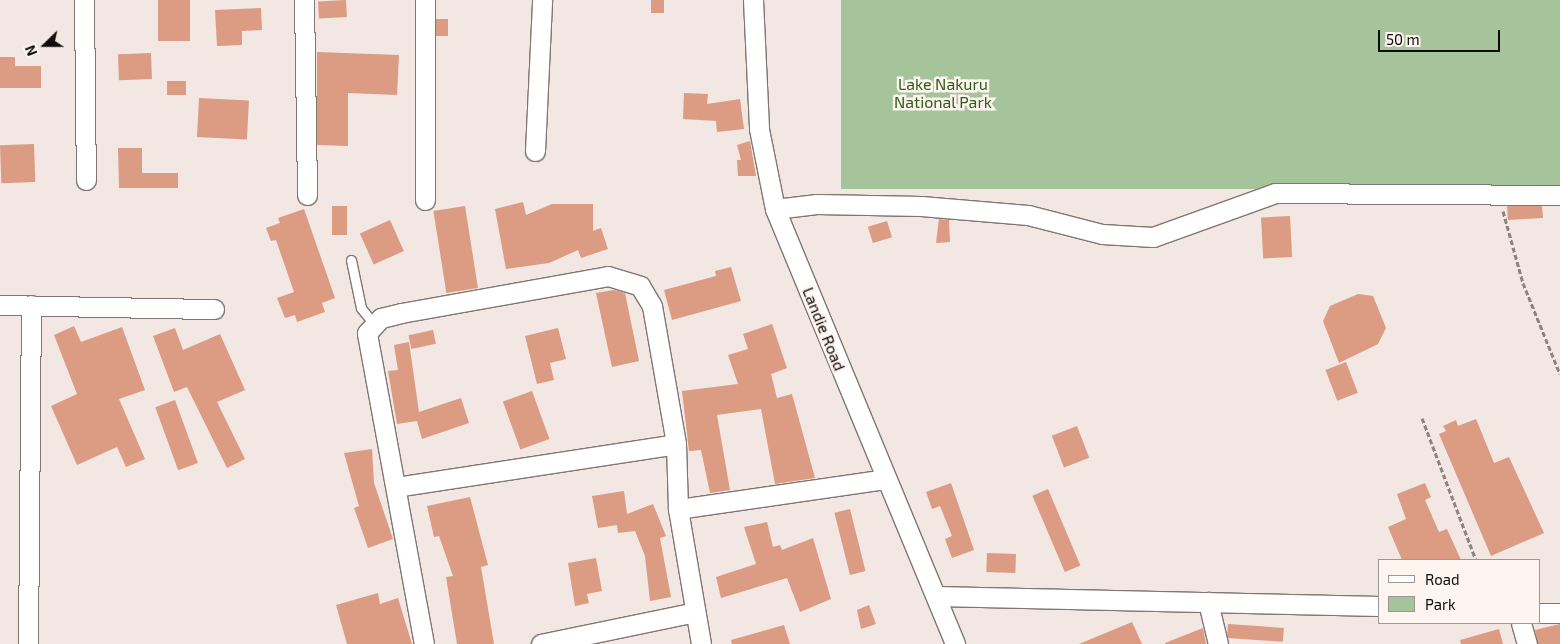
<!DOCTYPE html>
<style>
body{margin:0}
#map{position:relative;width:1560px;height:644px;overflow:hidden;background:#f2e7e2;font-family:"Exo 2",sans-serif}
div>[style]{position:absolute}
.green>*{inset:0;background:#a6c49b;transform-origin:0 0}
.building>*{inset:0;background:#dc9b83;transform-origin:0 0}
.path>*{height:3px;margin-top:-1.5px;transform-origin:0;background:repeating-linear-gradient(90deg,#8b8380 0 5px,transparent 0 7.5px)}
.roads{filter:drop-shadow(1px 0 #807672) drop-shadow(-1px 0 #807672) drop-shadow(0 1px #807672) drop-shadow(0 -1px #807672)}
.lane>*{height:9px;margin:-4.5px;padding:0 4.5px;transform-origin:4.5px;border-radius:4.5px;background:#fff}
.street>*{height:19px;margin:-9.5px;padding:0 9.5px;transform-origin:9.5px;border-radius:9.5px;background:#fff}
span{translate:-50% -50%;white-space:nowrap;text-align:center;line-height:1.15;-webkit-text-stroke:5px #fef5f1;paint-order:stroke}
.park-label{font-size:16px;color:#2d5e17}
.street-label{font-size:16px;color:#0f0b0a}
.legend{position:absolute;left:1378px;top:559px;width:162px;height:65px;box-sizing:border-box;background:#fef5f1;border:1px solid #9e9795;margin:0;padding:6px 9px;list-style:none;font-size:15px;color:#0f0b0a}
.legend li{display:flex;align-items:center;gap:10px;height:25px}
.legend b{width:25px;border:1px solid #9e9795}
.north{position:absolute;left:20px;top:20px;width:50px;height:50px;-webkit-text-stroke:4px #fef5f1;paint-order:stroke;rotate:248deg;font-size:14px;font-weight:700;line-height:20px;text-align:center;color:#0f0b0a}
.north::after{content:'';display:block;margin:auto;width:18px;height:22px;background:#0f0b0a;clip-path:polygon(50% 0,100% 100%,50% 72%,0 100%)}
.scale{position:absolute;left:1378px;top:30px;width:122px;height:22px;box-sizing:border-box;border:2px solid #0f0b0a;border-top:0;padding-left:6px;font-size:15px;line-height:18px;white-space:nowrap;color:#0f0b0a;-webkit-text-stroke:4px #fef5f1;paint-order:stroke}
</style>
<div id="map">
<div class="green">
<div style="left:841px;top:0;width:719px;height:189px"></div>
</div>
<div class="building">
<div style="left:158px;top:0;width:32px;height:41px"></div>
<div style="left:346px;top:0;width:17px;height:28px;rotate:87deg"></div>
<div style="left:651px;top:0;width:13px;height:13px"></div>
<div style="clip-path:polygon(261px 8px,262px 30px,242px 31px,242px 45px,217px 46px,215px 10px)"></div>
<div style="left:436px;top:19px;width:12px;height:17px"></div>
<div style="clip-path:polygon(317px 52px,399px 55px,397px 95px,348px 93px,348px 146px,317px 145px)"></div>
<div style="left:151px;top:53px;width:26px;height:33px;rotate:88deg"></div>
<div style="clip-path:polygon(0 57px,15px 57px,15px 66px,41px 66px,41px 88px,0 88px)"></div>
<div style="left:167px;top:81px;width:19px;height:14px"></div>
<div style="clip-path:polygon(684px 93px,708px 94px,707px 104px,740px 99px,744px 129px,717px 132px,716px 121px,683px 119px)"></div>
<div style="left:199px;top:98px;width:50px;height:39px;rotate:3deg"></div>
<div style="clip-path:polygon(750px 141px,756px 176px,738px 176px,737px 160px,741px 160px,737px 145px)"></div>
<div style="left:34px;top:144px;width:38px;height:34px;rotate:88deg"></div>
<div style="clip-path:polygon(118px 148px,142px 148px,142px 173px,178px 173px,178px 188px,119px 188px)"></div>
<div style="clip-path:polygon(523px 202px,526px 215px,552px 204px,593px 204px,593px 231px,601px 228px,608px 249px,581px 258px,578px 250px,549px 263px,506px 269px,495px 209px)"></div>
<div style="left:332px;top:206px;width:15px;height:29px"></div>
<div style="left:465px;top:206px;width:83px;height:32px;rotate:81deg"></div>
<div style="clip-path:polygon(1507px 206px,1542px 206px,1543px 218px,1508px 220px)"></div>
<div style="clip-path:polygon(304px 209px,335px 298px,322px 303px,325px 312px,297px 322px,295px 315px,285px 318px,277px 298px,294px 292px,276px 240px,271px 241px,266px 228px,280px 223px,278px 218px)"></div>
<div style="left:1290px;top:216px;width:41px;height:29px;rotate:87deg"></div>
<div style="clip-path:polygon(939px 219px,949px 220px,950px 242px,936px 243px)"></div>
<div style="left:390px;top:220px;width:34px;height:33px;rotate:66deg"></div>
<div style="left:887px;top:221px;width:17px;height:20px;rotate:73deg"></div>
<div style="clip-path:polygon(731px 267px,741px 301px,672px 320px,664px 290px,716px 276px,715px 271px)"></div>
<div style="clip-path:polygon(614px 290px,625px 293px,639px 361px,612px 367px,596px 293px)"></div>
<div style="clip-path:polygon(1358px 294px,1373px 296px,1386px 328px,1378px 344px,1339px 363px,1323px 321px,1330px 306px)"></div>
<div style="clip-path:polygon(772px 324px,787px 368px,771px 374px,777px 398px,792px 394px,815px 478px,775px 484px,761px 409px,717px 415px,730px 490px,710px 493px,701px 450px,689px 451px,682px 391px,738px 384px,728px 355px,748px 349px,743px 334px)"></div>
<div style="clip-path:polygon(74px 326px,81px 342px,122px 327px,145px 390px,119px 399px,145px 459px,126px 467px,117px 447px,77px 465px,51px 406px,77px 394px,54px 335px)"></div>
<div style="clip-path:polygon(175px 328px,183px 350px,220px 334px,245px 390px,217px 402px,245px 459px,227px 468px,187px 387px,174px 392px,153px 336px)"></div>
<div style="clip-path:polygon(558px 328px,566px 359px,550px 363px,554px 380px,537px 384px,525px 336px)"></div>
<div style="left:433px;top:330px;width:14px;height:25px;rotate:78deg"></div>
<div style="clip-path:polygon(409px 342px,419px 412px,461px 398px,469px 423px,422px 439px,417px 421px,397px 424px,388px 371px,398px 370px,394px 345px)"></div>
<div style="left:1346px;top:362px;width:33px;height:22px;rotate:69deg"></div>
<div style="left:532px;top:391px;width:51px;height:31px;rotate:70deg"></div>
<div style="left:175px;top:400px;width:67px;height:21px;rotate:70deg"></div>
<div style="clip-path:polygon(1476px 419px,1494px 463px,1509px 457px,1544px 533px,1491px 556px,1439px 434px,1446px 431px,1443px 426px,1456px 420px,1458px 426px)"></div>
<div style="left:1077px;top:426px;width:34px;height:27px;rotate:69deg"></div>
<div style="clip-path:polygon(372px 449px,374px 483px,393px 539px,368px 548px,354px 508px,359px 506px,344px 453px)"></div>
<div style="clip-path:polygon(951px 483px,974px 550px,952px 558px,945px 539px,952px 536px,940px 506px,932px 509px,926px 492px)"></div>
<div style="clip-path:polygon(1425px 483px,1431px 497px,1425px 500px,1439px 532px,1447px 529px,1461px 560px,1402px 560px,1388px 527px,1406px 519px,1397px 494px)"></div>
<div style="left:1048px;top:489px;width:83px;height:17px;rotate:67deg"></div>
<div style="clip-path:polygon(624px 491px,627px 514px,653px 504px,666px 536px,660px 538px,671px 597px,650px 601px,645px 556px,635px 531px,618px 533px,617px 525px,598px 528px,592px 496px)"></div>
<div style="clip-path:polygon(470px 497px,488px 565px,481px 567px,494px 644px,457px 644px,446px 577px,453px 576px,439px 536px,434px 537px,427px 506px)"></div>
<div style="left:850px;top:509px;width:64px;height:16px;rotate:76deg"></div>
<div style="clip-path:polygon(767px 522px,773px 547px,780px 545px,782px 550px,813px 538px,831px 599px,800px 612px,787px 578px,721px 598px,716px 577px,756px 564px,744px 527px)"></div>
<div style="left:987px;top:553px;width:29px;height:19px;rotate:2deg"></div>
<div style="clip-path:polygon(596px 558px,602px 591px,587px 594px,589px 603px,575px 606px,568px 563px)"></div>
<div style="clip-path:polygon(378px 593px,380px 604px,398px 598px,412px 644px,347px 644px,336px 605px)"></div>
<div style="clip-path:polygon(869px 605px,876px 624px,861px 629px,857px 610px)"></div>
<div style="clip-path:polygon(1132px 622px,1142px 644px,1079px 644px)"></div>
<div style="left:1228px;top:624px;width:56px;height:14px;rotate:4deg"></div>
<div style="clip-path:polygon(1560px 624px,1560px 644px,1538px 644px,1535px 630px)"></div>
<div style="clip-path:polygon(784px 625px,790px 644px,732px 644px,731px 640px)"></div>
<div style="clip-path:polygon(1203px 628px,1206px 644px,1165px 644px,1165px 643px)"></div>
<div style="clip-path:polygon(1499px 629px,1503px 644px,1461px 644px,1460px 640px)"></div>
</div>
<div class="path">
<div style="left:1503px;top:211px;width:75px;rotate:74.5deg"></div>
<div style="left:1523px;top:283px;width:98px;rotate:67.9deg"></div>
<div style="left:1422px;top:418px;width:152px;rotate:69.2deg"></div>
</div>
<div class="roads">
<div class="lane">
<div style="left:351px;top:260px;width:49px;rotate:78.2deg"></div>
<div style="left:361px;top:308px;width:19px;rotate:51deg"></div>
</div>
<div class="street">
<div style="left:84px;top:0;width:180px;rotate:89.4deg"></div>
<div style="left:304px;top:0;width:195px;rotate:89.1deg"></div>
<div style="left:753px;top:0;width:129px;rotate:87.3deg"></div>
<div style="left:759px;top:129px;width:82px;rotate:78.7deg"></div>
<div style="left:775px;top:209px;width:471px;rotate:67.5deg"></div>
<div style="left:535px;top:151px;width:151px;rotate:-87.3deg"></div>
<div style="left:425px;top:200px;width:200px;rotate:-90deg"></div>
<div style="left:775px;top:209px;width:42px;rotate:-6.8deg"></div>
<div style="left:817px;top:204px;width:104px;rotate:1.1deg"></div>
<div style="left:921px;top:206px;width:107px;rotate:4.8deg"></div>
<div style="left:1028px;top:215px;width:76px;rotate:14.4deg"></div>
<div style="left:1102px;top:234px;width:51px;rotate:3.4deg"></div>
<div style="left:1153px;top:237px;width:130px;rotate:-19.8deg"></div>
<div style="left:1275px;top:193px;width:285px;rotate:0.4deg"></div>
<div style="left:0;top:305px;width:214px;rotate:1.1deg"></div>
<div style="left:396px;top:487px;width:283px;rotate:-8.7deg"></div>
<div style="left:678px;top:509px;width:210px;rotate:-8.2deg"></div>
<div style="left:936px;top:596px;width:443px;rotate:1.3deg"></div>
<div style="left:1208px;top:602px;width:43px;rotate:76.6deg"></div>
<div style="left:1539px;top:613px;width:21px"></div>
<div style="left:1521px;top:623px;width:22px;rotate:74deg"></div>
<div style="left:28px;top:644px;width:339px;rotate:-89.5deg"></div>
<div style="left:424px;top:644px;width:316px;rotate:-100.4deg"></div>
<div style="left:367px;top:333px;width:21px;rotate:-47deg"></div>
<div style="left:381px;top:318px;width:21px;rotate:-14deg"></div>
<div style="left:401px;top:313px;width:210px;rotate:-10.1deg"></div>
<div style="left:608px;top:276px;width:34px;rotate:17deg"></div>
<div style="left:640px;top:286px;width:23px;rotate:59deg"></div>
<div style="left:652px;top:306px;width:140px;rotate:80.1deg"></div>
<div style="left:676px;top:444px;width:65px;rotate:88.2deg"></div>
<div style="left:678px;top:509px;width:137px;rotate:80.3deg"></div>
<div style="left:541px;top:644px;width:157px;rotate:-11.7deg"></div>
</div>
</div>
<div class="park-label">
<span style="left:943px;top:93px">Lake Nakuru<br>National Park</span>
</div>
<div class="street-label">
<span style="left:824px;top:329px;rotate:68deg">Landie Road</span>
</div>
<ul class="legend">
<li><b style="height:6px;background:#fff"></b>Road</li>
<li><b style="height:14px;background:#a6c49b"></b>Park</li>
</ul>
<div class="north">N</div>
<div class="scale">50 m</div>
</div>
